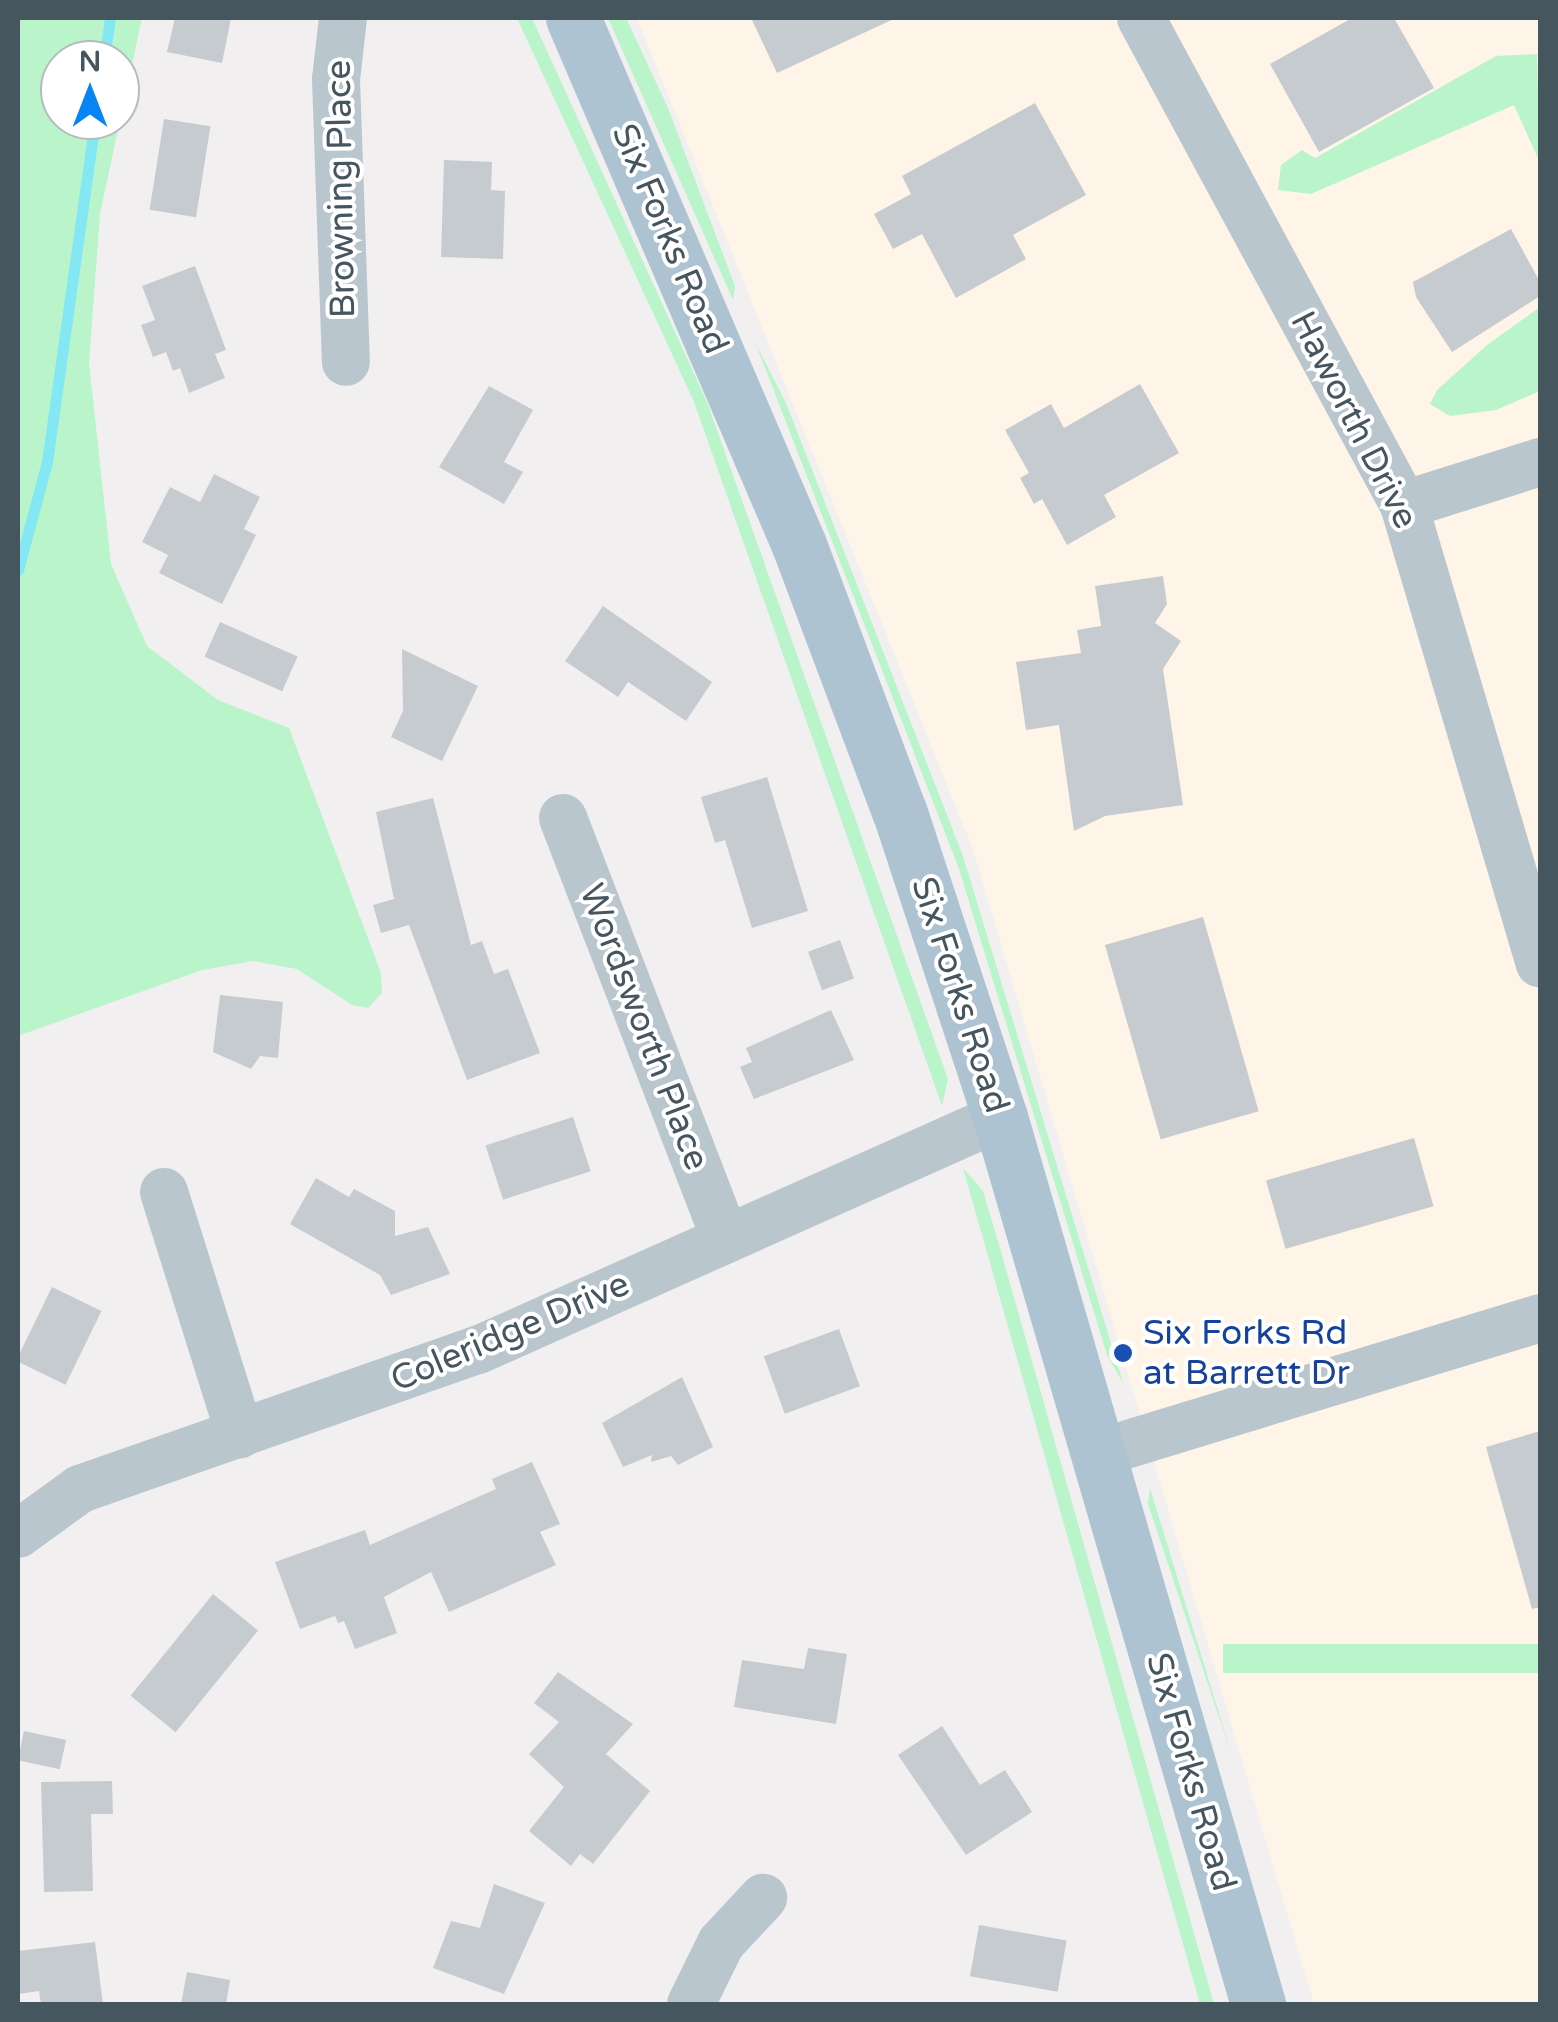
<!DOCTYPE html>
<style>
body{margin:0}
#map{position:relative;width:1558px;height:2022px;overflow:hidden;background:#f2eff0;font-family:"Varela Round",sans-serif}
div>[style]{position:absolute}
.commercial>*{inset:0;background:#fef5e8}
.green>*{inset:0;background:#baf4cb;transform-origin:0 0}
.stream>*{height:11px;margin:-5.5px;padding:0 5.5px;transform-origin:5.5px;border-radius:5.5px;background:#83e8f4}
.building>*{inset:0;background:#c6cbd0;transform-origin:0 0}
.minor>*{height:48px;margin:-24px;padding:0 24px;transform-origin:24px;border-radius:24px;background:#bac6ce}
.major>*{height:55px;margin:-27.5px;padding:0 27.5px;transform-origin:27.5px;border-radius:27.5px;background:#adc3d1}
.dots>*{width:28px;height:28px;translate:-50% -50%;box-sizing:border-box;border:5px solid #fff;border-radius:50%}
span{translate:-50% -50%;white-space:nowrap;text-align:center;line-height:1.15;-webkit-text-stroke:8px #fff;paint-order:stroke}
.street-label{font-size:35px;color:#46565f}
.transit-label{font-size:35px;color:#164399}
.left{translate:0 -50%;text-align:left}
.frame{position:absolute;inset:0;border:20px solid #46565f;pointer-events:none}
.north{position:absolute;left:40px;top:40px;width:100px;height:100px;box-sizing:border-box;background:#fff;border:2px solid #b5bbbf;border-radius:50%;rotate:0deg;font-size:28px;font-weight:700;line-height:40px;text-align:center;color:#46565f}
.north::after{content:'';display:block;margin:auto;width:35px;height:45px;background:#0885f4;clip-path:polygon(50% 0,100% 100%,50% 72%,0 100%)}
</style>
<div id="map">
<div class="commercial">
<div style="clip-path:polygon(637px 18px,1540px 18px,1540px 2004px,1314px 2004px,973px 849px)"></div>
</div>
<div class="green">
<div style="clip-path:polygon(evenodd,18px 18px,142px 18px,100px 214px,89px 363px,111px 564px,147px 646px,218px 700px,289px 728px,381px 973px,382px 993px,368px 1008px,352px 1005px,297px 969px,253px 961px,202px 970px,18px 1036px,18px 18px,60px 60px,120px 60px,120px 120px,60px 120px,60px 60px)"></div>
<div style="clip-path:polygon(517px 18px,532px 18px,707px 402px,948px 1079px,942px 1106px,694px 402px)"></div>
<div style="clip-path:polygon(608px 18px,626px 18px,668px 108px,735px 286px,733px 300px)"></div>
<div style="clip-path:polygon(1537px 54px,1540px 163px,1514px 105px,1311px 194px,1278px 190px,1281px 165px,1302px 150px,1315px 158px,1496px 56px)"></div>
<div style="clip-path:polygon(1540px 307px,1540px 391px,1496px 410px,1450px 416px,1430px 404px,1437px 390px,1487px 345px)"></div>
<div style="clip-path:polygon(755px 342px,786px 403px,963px 856px,1123px 1383px,1107px 1355px,959px 869px)"></div>
<div style="clip-path:polygon(963px 1168px,983px 1191px,1000px 1248px,1214px 2004px,1200px 2004px)"></div>
<div style="clip-path:polygon(1150px 1488px,1233px 1759px,1148px 1504px)"></div>
<div style="left:1540px;top:1644px;width:29px;height:317px;rotate:90deg"></div>
</div>
<div class="stream">
<div style="left:104px;top:60px;width:42px;rotate:-81.9deg"></div>
<div style="left:18px;top:570px;width:112px;rotate:-75deg"></div>
<div style="left:47px;top:462px;width:345px;rotate:-82deg"></div>
</div>
<div class="building">
<div style="clip-path:polygon(175px 18px,231px 18px,222px 63px,167px 52px)"></div>
<div style="clip-path:polygon(751px 18px,896px 18px,777px 73px)"></div>
<div style="clip-path:polygon(1352px 18px,1394px 18px,1434px 88px,1319px 152px,1270px 64px)"></div>
<div style="clip-path:polygon(1035px 103px,1086px 195px,1013px 235px,1026px 259px,956px 298px,922px 234px,893px 249px,874px 214px,911px 194px,902px 176px)"></div>
<div style="left:164px;top:119px;width:47px;height:92px;rotate:9deg"></div>
<div style="clip-path:polygon(444px 160px,492px 162px,491px 190px,505px 191px,503px 259px,441px 257px)"></div>
<div style="clip-path:polygon(1511px 229px,1540px 282px,1540px 296px,1452px 352px,1416px 297px,1413px 282px)"></div>
<div style="clip-path:polygon(195px 266px,226px 350px,215px 354px,225px 378px,189px 393px,180px 368px,173px 371px,166px 352px,153px 357px,141px 325px,155px 320px,142px 286px)"></div>
<div style="clip-path:polygon(1140px 384px,1179px 453px,1104px 495px,1116px 517px,1067px 545px,1042px 499px,1034px 504px,1020px 478px,1029px 473px,1005px 430px,1051px 404px,1064px 428px)"></div>
<div style="clip-path:polygon(489px 386px,533px 410px,504px 462px,523px 472px,504px 504px,439px 467px)"></div>
<div style="clip-path:polygon(214px 474px,260px 497px,244px 529px,256px 535px,222px 604px,159px 573px,168px 555px,142px 542px,170px 487px,200px 502px)"></div>
<div style="clip-path:polygon(1163px 576px,1167px 604px,1155px 623px,1181px 641px,1163px 669px,1183px 805px,1105px 816px,1074px 831px,1059px 725px,1026px 730px,1016px 662px,1081px 653px,1077px 630px,1101px 626px,1095px 586px)"></div>
<div style="clip-path:polygon(603px 606px,712px 682px,686px 721px,628px 682px,618px 697px,565px 661px)"></div>
<div style="left:220px;top:622px;width:85px;height:38px;rotate:24deg"></div>
<div style="clip-path:polygon(402px 649px,478px 686px,442px 761px,391px 737px,403px 711px)"></div>
<div style="clip-path:polygon(767px 777px,808px 911px,752px 928px,725px 840px,715px 843px,701px 797px)"></div>
<div style="clip-path:polygon(433px 798px,471px 945px,482px 941px,494px 974px,508px 969px,540px 1053px,467px 1080px,409px 925px,381px 933px,373px 905px,394px 899px,376px 812px)"></div>
<div style="left:1203px;top:917px;width:202px;height:102px;rotate:74deg"></div>
<div style="left:840px;top:940px;width:41px;height:34px;rotate:70deg"></div>
<div style="clip-path:polygon(220px 995px,283px 1002px,278px 1058px,260px 1056px,251px 1069px,213px 1052px)"></div>
<div style="clip-path:polygon(831px 1010px,854px 1060px,754px 1099px,740px 1067px,752px 1062px,746px 1048px)"></div>
<div style="left:573px;top:1117px;width:57px;height:92px;rotate:72deg"></div>
<div style="left:1414px;top:1138px;width:71px;height:154px;rotate:74deg"></div>
<div style="clip-path:polygon(316px 1178px,349px 1197px,354px 1189px,395px 1211px,395px 1236px,428px 1227px,450px 1274px,391px 1295px,380px 1275px,290px 1224px)"></div>
<div style="left:52px;top:1287px;width:55px;height:82px;rotate:26deg"></div>
<div style="left:839px;top:1329px;width:61px;height:80px;rotate:70deg"></div>
<div style="clip-path:polygon(682px 1377px,713px 1447px,678px 1465px,671px 1456px,651px 1462px,652px 1455px,623px 1467px,602px 1423px)"></div>
<div style="clip-path:polygon(1540px 1431px,1540px 1607px,1532px 1609px,1486px 1447px)"></div>
<div style="clip-path:polygon(532px 1462px,560px 1524px,540px 1532px,556px 1565px,449px 1612px,431px 1572px,384px 1597px,397px 1633px,355px 1649px,344px 1621px,338px 1623px,335px 1616px,300px 1629px,275px 1562px,365px 1530px,370px 1545px,496px 1489px,492px 1479px)"></div>
<div style="left:213px;top:1594px;width:58px;height:131px;rotate:39deg"></div>
<div style="clip-path:polygon(808px 1648px,847px 1654px,836px 1724px,734px 1707px,742px 1660px,804px 1669px)"></div>
<div style="clip-path:polygon(558px 1672px,633px 1724px,606px 1754px,650px 1791px,593px 1864px,580px 1854px,571px 1866px,529px 1831px,564px 1787px,529px 1754px,559px 1722px,534px 1703px)"></div>
<div style="clip-path:polygon(942px 1726px,980px 1785px,1005px 1770px,1032px 1812px,966px 1855px,898px 1755px)"></div>
<div style="left:24px;top:1731px;width:43px;height:30px;rotate:12deg"></div>
<div style="clip-path:polygon(112px 1781px,113px 1814px,91px 1814px,93px 1891px,44px 1892px,41px 1782px)"></div>
<div style="clip-path:polygon(494px 1884px,545px 1903px,504px 1994px,433px 1968px,451px 1921px,480px 1928px)"></div>
<div style="left:979px;top:1925px;width:89px;height:52px;rotate:10deg"></div>
<div style="clip-path:polygon(95px 1942px,103px 2004px,41px 2004px,39px 1991px,18px 1994px,18px 1951px)"></div>
<div style="clip-path:polygon(187px 1972px,230px 1980px,226px 2004px,181px 2004px)"></div>
</div>
<div class="minor">
<div style="left:343px;top:18px;width:61px;rotate:96.5deg"></div>
<div style="left:336px;top:79px;width:283px;rotate:88deg"></div>
<div style="left:1141px;top:18px;width:553px;rotate:61.63deg"></div>
<div style="left:1404px;top:505px;width:478px;rotate:73.5deg"></div>
<div style="left:1404px;top:505px;width:143px;rotate:-17.5deg"></div>
<div style="left:563px;top:818px;width:449px;rotate:68.9deg"></div>
<div style="left:164px;top:1192px;width:254px;rotate:72.6deg"></div>
<div style="left:1099px;top:1453px;width:461px;rotate:-17deg"></div>
<div style="left:18px;top:1534px;width:77px;rotate:-36deg"></div>
<div style="left:80px;top:1489px;width:422px;rotate:-19.3deg"></div>
<div style="left:478px;top:1350px;width:572px;rotate:-24.05deg"></div>
<div style="left:691px;top:2004px;width:68px;rotate:-63.8deg"></div>
<div style="left:721px;top:1943px;width:62px;rotate:-47deg"></div>
</div>
<div class="major">
<div style="left:573px;top:18px;width:573px;rotate:66.79deg"></div>
<div style="left:799px;top:545px;width:286px;rotate:69.4deg"></div>
<div style="left:900px;top:813px;width:320px;rotate:71.8deg"></div>
<div style="left:1000px;top:1117px;width:924px;rotate:73.78deg"></div>
</div>
<div class="dots">
<div style="left:1123px;top:1353px;background:#1a4fb4"></div>
</div>
<div class="street-label">
<span style="left:341px;top:189px;rotate:-91deg">Browning Place</span>
<span style="left:670px;top:239px;rotate:67deg">Six Forks Road</span>
<span style="left:1354px;top:420px;rotate:63deg">Haworth Drive</span>
<span style="left:960px;top:995px;rotate:72deg">Six Forks Road</span>
<span style="left:644px;top:1027px;rotate:69deg">Wordsworth Place</span>
<span style="left:510px;top:1332px;rotate:-23deg">Coleridge Drive</span>
<span style="left:1191px;top:1772px;rotate:74deg">Six Forks Road</span>
</div>
<div class="transit-label">
<span class="left" style="left:1143px;top:1353px">Six Forks Rd<br>at Barrett Dr</span>
</div>
<div class="frame"></div>
<div class="north">N</div>
</div>
